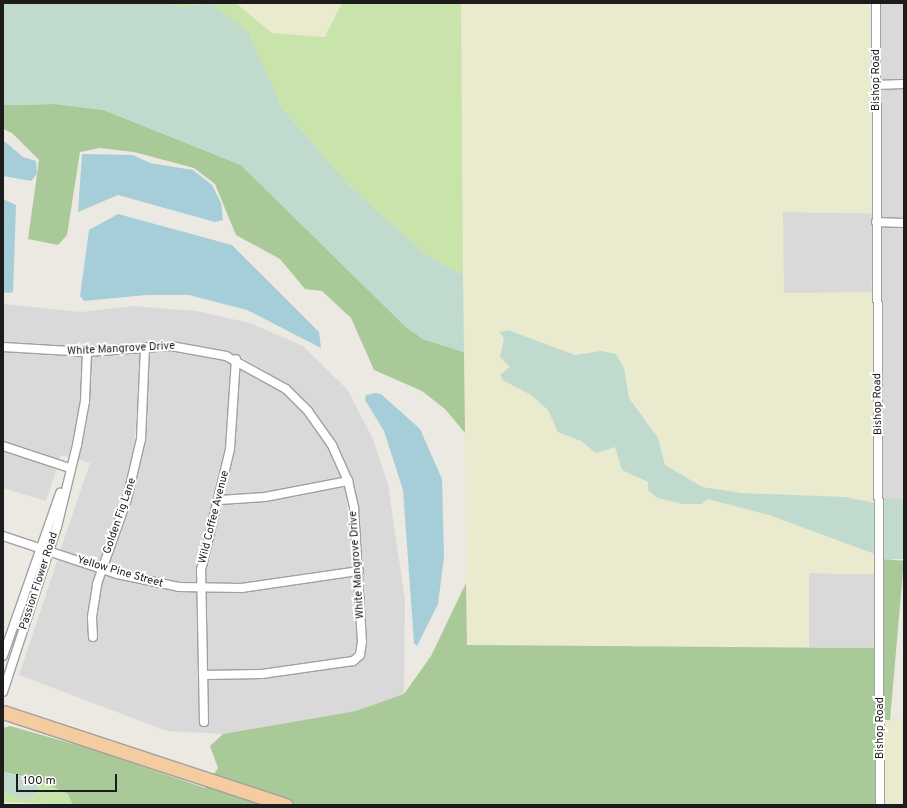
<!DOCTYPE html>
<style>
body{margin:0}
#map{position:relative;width:907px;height:808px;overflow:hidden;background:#ece9e2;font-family:Overpass,sans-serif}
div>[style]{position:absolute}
.residential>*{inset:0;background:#dad9d9;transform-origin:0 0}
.farmland>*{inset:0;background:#e9eace;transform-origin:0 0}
.grass>*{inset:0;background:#c9e4ab}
.forest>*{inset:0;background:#a9c999;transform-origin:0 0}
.wetland>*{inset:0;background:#c0dacd;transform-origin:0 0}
.water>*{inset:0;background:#a5ced8}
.roads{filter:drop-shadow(1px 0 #a0a0a0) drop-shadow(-1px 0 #a0a0a0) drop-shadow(0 1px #a0a0a0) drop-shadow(0 -1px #a0a0a0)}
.street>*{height:8px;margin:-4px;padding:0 4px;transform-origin:4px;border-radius:4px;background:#fff}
.primary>*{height:13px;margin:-6.5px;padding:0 6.5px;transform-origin:6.5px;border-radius:6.5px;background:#f5cc9f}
span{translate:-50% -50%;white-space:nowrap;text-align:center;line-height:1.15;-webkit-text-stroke:4px #fff;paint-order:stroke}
.street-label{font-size:11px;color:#1c1c1c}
.frame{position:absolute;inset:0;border:4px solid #1c1c1c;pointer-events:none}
.scale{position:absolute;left:16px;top:774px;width:101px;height:18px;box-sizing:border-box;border:2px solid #1c1c1c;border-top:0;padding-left:5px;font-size:12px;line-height:14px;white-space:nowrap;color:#1c1c1c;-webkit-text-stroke:3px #fff;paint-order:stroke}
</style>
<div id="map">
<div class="residential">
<div style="left:880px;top:3px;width:24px;height:78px"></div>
<div style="left:880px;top:88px;width:24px;height:131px"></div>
<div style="left:783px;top:212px;width:90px;height:81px;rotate:1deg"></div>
<div style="left:880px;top:226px;width:24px;height:273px"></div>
<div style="clip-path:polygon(3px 304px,81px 312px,133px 306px,196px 311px,250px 323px,303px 346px,347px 389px,373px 439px,388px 484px,405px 601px,404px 694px,357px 711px,269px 727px,223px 734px,167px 731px,19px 675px,58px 558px,97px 571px,88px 612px,90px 641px,98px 640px,96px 618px,104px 573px,148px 585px,198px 593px,201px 726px,208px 726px,208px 678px,354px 664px,366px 642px,363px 573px,358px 508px,347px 466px,311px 409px,281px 381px,240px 356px,184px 343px,87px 349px,3px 344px)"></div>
<div style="clip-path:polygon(163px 349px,195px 352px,232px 362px,226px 448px,200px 556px,197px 586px,107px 567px,131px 500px,142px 453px,149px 350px)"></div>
<div style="clip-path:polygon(3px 351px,83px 356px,81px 401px,69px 457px,61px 455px,59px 460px,3px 442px)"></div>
<div style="clip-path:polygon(141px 351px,134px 452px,124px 498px,99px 564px,60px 551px,90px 463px,77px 459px,87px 415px,91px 356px)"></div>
<div style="clip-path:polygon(240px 365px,283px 392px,305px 413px,329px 447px,343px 479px,264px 494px,225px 496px,236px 430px)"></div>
<div style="clip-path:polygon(3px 449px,57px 467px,46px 501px,3px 488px)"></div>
<div style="clip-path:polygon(345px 485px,354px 568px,241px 585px,205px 586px,207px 557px,224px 503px,265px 501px)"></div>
<div style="left:809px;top:573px;width:66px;height:74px;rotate:1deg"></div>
<div style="clip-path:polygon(355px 575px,358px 642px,351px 658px,262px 670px,207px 671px,205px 593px,278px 588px)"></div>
</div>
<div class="farmland">
<div style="clip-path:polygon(236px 3px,342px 3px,325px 37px,272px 33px)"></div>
<div style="clip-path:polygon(461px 3px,869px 3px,873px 213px,783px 212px,784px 293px,873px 292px,875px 503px,845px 497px,741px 493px,702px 487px,664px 465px,663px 450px,649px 420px,629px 398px,627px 384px,601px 351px,575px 355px,508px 330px,499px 349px,510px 367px,504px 381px,531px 395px,548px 410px,558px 432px,581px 441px,596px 453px,615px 446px,622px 470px,648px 482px,658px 498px,707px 499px,769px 515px,875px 554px,875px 574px,809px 573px,809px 647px,467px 645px)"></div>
<div style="left:904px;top:718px;width:87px;height:20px;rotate:90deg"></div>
</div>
<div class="grass">
<div style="clip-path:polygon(170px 3px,236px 3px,272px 33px,325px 37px,342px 3px,461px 3px,463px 275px,426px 255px,350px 186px,282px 108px,267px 76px,210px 3px,181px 7px)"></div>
<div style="clip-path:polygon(39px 781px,68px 794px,73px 805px,3px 802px,3px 791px,27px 800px,36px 794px)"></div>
</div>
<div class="forest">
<div style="clip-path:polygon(56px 104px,104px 110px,241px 165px,406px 327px,423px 339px,464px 352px,465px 433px,445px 409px,422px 391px,374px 370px,351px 318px,322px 291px,305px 289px,280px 259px,236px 235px,215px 184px,194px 168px,134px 152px,100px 148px,80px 152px,67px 235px,58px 245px,28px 239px,39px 160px,12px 133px,3px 129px,3px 105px)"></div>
<div style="left:883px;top:559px;width:21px;height:160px;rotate:5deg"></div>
<div style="clip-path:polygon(466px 583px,467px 645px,875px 648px,876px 805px,298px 805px,212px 777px,218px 768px,210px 746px,223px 734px,356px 711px,404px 694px,431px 656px)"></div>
<div style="clip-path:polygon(10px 726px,98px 751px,205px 788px,208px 783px,275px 805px,73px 805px,68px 794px,36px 779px,3px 772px,3px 728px)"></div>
</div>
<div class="wetland">
<div style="clip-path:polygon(3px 3px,170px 3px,181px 7px,210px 3px,248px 32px,282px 108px,350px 186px,426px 255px,463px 275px,464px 352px,423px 339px,406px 327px,241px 165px,104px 110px,56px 104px,3px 105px)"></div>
<div style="clip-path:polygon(508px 330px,575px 355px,601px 351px,616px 354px,624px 368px,629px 398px,658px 438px,665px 465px,702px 487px,741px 493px,845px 497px,875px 503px,875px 554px,769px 515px,707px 499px,702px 504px,683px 504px,658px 498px,648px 490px,648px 482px,622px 470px,615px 447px,596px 453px,581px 441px,558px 432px,548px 410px,531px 395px,504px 381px,500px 375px,510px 367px,500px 357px,504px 338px,499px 332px)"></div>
<div style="left:883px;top:499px;width:21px;height:60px"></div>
<div style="clip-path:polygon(3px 772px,39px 781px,36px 794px,27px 800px,3px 791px)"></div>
</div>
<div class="water">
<div style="clip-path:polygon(3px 140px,23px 157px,36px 161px,37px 174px,31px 181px,3px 176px)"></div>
<div style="clip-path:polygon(82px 154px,133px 155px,150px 163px,193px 170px,212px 185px,221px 203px,223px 220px,215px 222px,118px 195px,78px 212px)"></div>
<div style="clip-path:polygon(3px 199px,16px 205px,13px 292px,8px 293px,3px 292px)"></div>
<div style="clip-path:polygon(118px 214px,232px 245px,319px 332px,321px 348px,247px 310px,189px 295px,146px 295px,84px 301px,80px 296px,89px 230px)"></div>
<div style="clip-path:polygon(375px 393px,381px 394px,420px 429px,442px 479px,444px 557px,438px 604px,417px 646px,414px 643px,403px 490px,384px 431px,365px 400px,366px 395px)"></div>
</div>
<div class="roads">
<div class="street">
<div style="left:876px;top:3px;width:802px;rotate:89.71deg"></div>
<div style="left:876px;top:85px;width:28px;rotate:-2deg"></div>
<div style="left:876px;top:222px;width:28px;rotate:2deg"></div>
<div style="left:3px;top:347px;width:84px;rotate:3.4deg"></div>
<div style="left:87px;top:352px;width:84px;rotate:-4.1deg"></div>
<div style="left:171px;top:346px;width:56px;rotate:10.3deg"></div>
<div style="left:226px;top:356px;width:68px;rotate:28.8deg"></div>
<div style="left:286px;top:389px;width:31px;rotate:45deg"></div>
<div style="left:308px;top:411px;width:42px;rotate:54.8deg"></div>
<div style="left:332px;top:445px;width:39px;rotate:66deg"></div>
<div style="left:348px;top:481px;width:28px;rotate:77deg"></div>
<div style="left:354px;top:508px;width:134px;rotate:86.6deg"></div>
<div style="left:362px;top:642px;width:13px;rotate:99deg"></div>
<div style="left:360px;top:655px;width:9px;rotate:139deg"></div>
<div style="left:353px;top:661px;width:92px;rotate:171.9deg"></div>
<div style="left:262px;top:674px;width:59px;rotate:179deg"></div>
<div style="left:3px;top:446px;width:71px;rotate:18.2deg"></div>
<div style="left:220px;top:500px;width:45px;rotate:-3.8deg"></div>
<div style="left:265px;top:497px;width:85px;rotate:-10.9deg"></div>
<div style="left:3px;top:536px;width:120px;rotate:18.4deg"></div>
<div style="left:117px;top:574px;width:63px;rotate:11.8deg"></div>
<div style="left:179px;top:587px;width:63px;rotate:0.9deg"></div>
<div style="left:242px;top:588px;width:118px;rotate:-8.3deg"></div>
<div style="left:93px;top:637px;width:20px;rotate:-93deg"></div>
<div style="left:92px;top:617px;width:33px;rotate:-81deg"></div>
<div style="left:97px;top:584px;width:90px;rotate:-70.6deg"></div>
<div style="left:127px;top:499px;width:62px;rotate:-76.9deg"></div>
<div style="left:141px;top:439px;width:92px;rotate:-87.5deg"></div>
<div style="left:3px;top:656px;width:173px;rotate:-70.7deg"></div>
<div style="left:3px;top:692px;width:174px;rotate:-71.9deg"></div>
<div style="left:57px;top:527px;width:84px;rotate:-76.3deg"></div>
<div style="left:77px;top:445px;width:45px;rotate:-79.7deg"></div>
<div style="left:85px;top:401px;width:49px;rotate:-87.7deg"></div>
<div style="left:204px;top:722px;width:152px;rotate:-91.1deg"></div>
<div style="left:201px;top:570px;width:124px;rotate:-76.5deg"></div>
<div style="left:230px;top:449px;width:90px;rotate:-86.2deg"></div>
</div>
<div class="primary">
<div style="left:3px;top:712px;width:298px;rotate:18.2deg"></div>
</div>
</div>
<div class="street-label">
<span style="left:876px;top:80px;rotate:-90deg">Bishop Road</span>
<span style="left:121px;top:349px;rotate:-3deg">White Mangrove Drive</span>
<span style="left:878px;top:404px;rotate:-91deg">Bishop Road</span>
<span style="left:120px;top:516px;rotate:-71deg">Golden Fig Lane</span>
<span style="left:214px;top:517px;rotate:-76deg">Wild Coffee Avenue</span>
<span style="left:357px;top:565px;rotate:-94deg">White Mangrove Drive</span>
<span style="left:120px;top:572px;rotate:16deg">Yellow Pine Street</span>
<span style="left:39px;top:581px;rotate:-72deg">Passion Flower Road</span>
<span style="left:880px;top:728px;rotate:-90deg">Bishop Road</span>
</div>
<div class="frame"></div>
<div class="scale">100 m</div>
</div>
